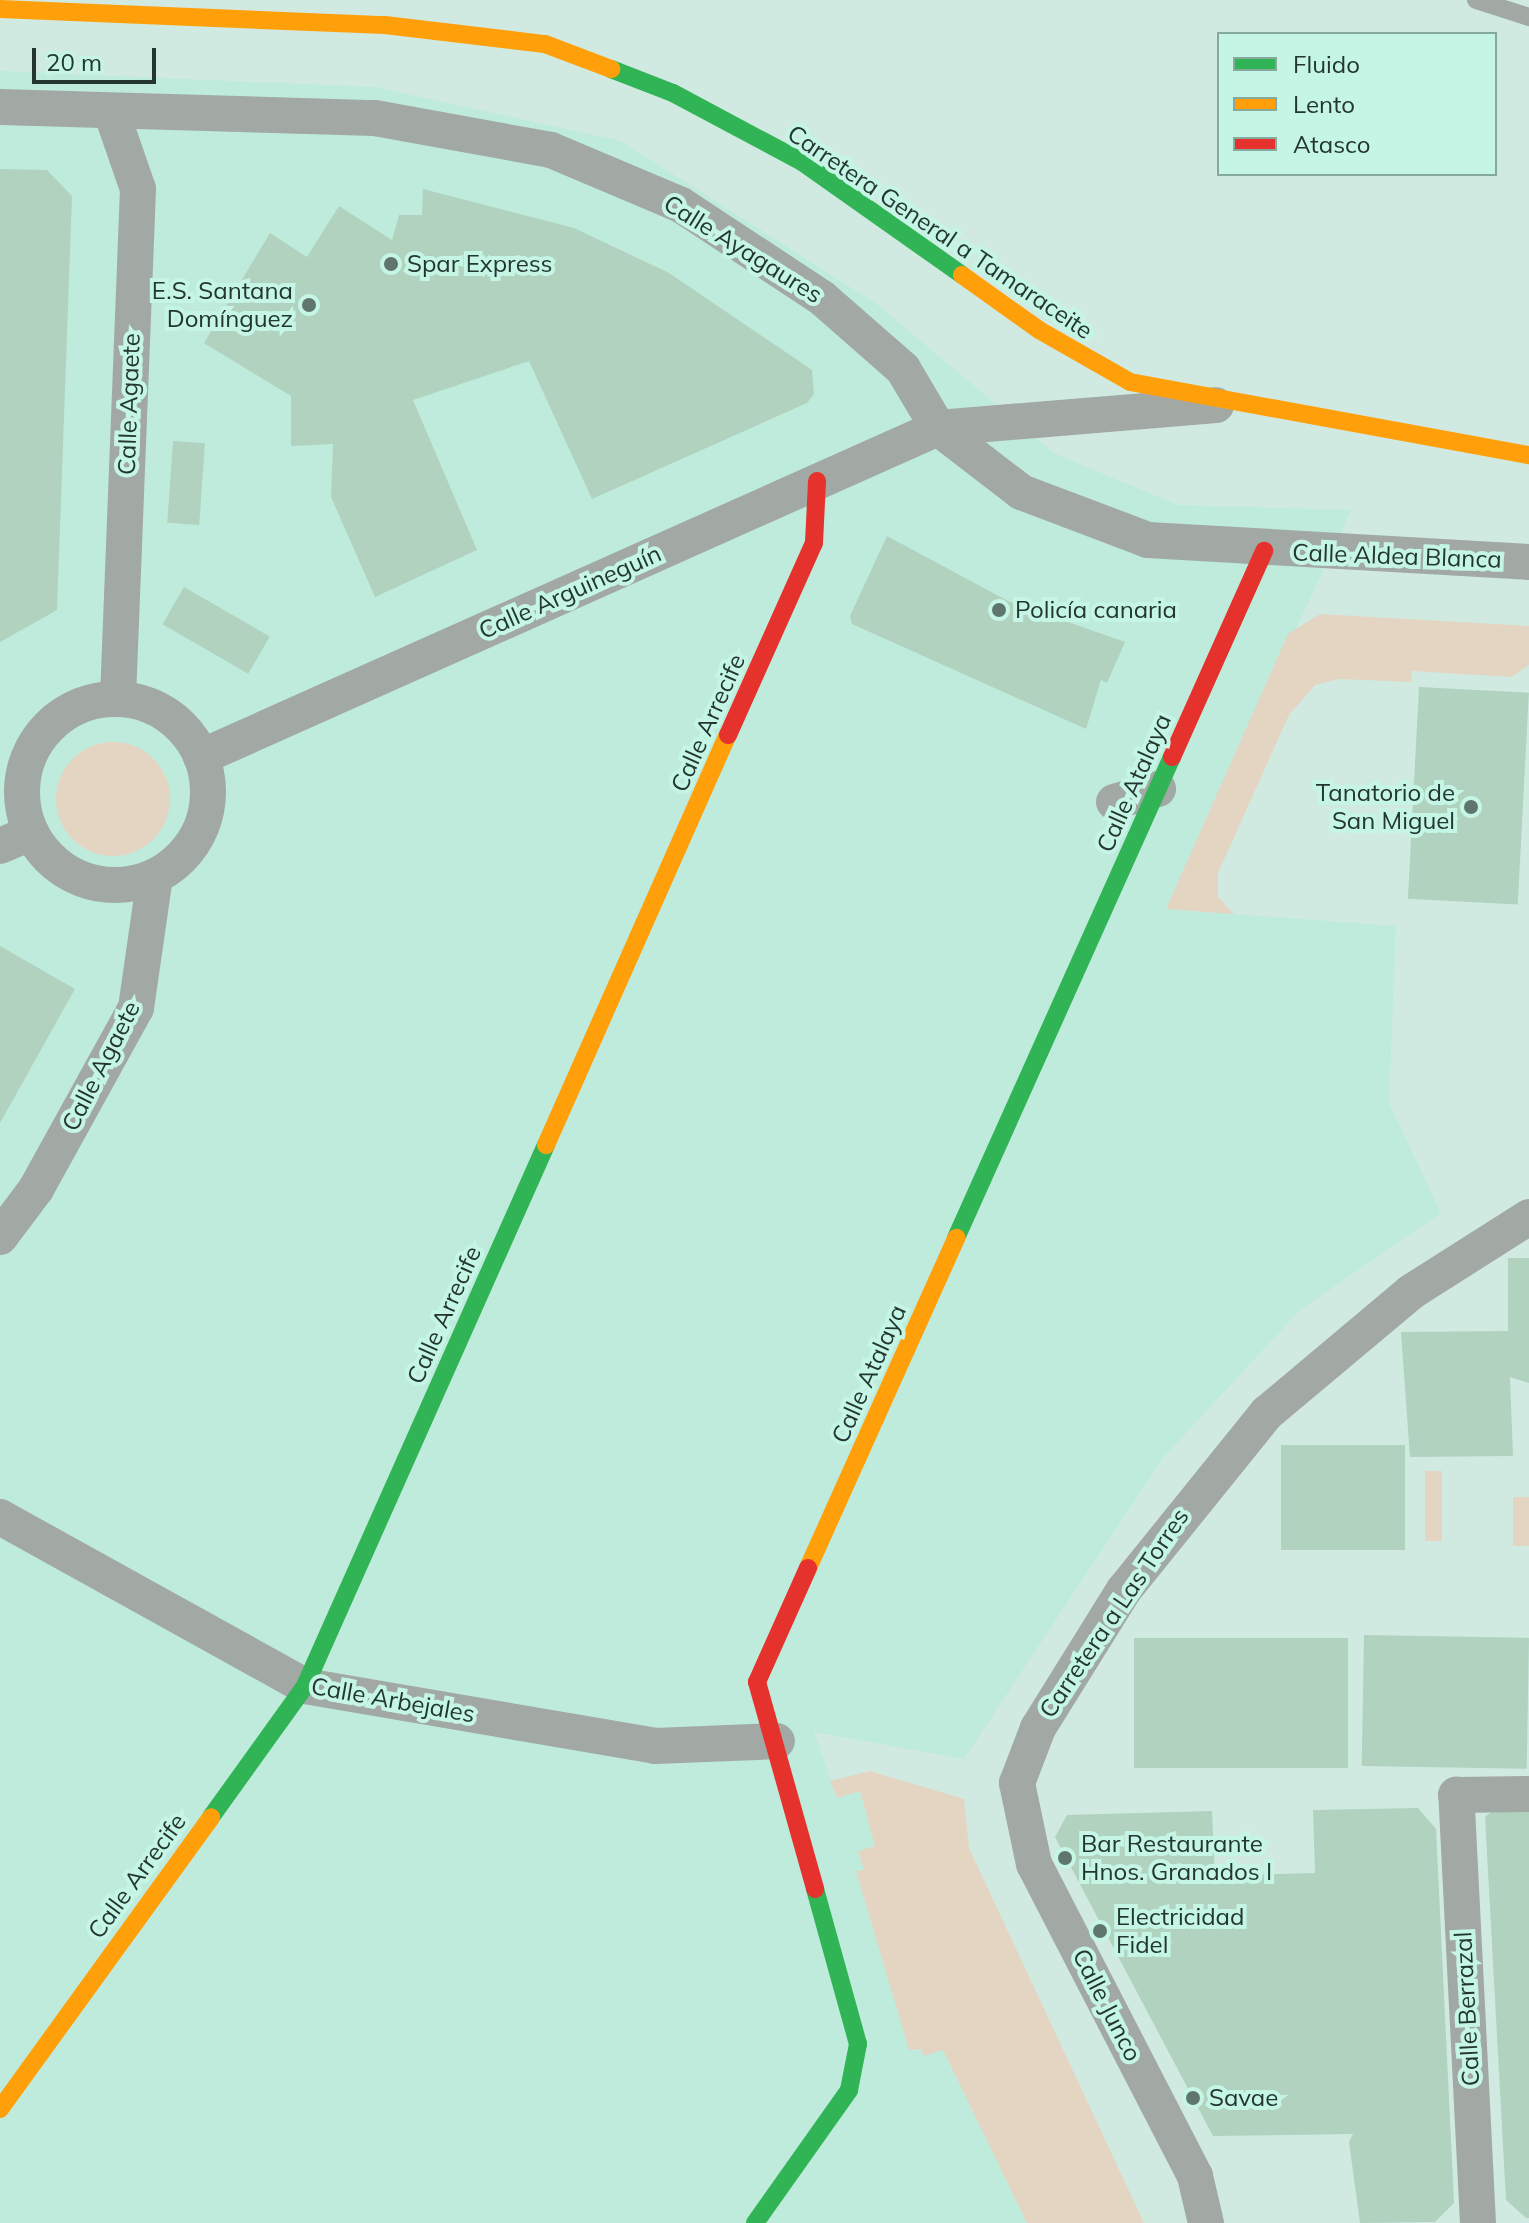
<!DOCTYPE html>
<meta charset="utf-8">
<style>
body{margin:0}
#map{position:relative;width:1529px;height:2223px;overflow:hidden;background:#d0eae2;font-family:Mulish,sans-serif}
div>[style]{position:absolute}
.built>*{inset:0;background:#bfebdc}
.green>*{inset:0;background:#e4d5c2;transform-origin:0 0}
.round{border-radius:50%}
.building>*{inset:0;background:#b0d2bf;transform-origin:0 0}
.lane>*{height:18px;margin:-9px;padding:0 9px;transform-origin:9px;border-radius:9px;background:#a2a9a4}
.street>*{height:36px;margin:-18px;padding:0 18px;transform-origin:18px;border-radius:18px;background:#a2a9a4}
.street>.ring{margin:-18px;padding:0;box-sizing:content-box;background:none;border:36px solid #a2a9a4;border-radius:50%}
.fast>*{height:18px;margin:-9px;padding:0 9px;transform-origin:9px;border-radius:9px;background:#30b455}
.slow>*{height:18px;margin:-9px;padding:0 9px;transform-origin:9px;border-radius:9px;background:#ff9f0a}
.jam>*{height:18px;margin:-9px;padding:0 9px;transform-origin:9px;border-radius:9px;background:#e5322d}
.dots>*{width:22px;height:22px;translate:-50% -50%;box-sizing:border-box;border:4px solid #c5f5e5;border-radius:50%}
span{translate:-50% -50%;white-space:nowrap;text-align:center;line-height:1.15;-webkit-text-stroke:8px #c5f5e5;paint-order:stroke}
.street-label{font-size:24px;color:#233630}
.poi-label{font-size:24px;color:#233630}
.left{translate:0 -50%;text-align:left}
.right{translate:-100% -50%;text-align:right}
.legend{position:absolute;left:1217px;top:32px;width:280px;height:144px;box-sizing:border-box;background:#c5f5e5;border:2px solid #84a99d;margin:0;padding:10px 14px;list-style:none;font-size:24px;color:#233630}
.legend li{display:flex;align-items:center;gap:16px;height:40px}
.legend b{width:40px;border:2px solid #84a99d}
.scale{position:absolute;left:32px;top:48px;width:124px;height:36px;box-sizing:border-box;border:4px solid #233630;border-top:0;padding-left:10px;font-size:24px;line-height:28px;white-space:nowrap;color:#233630;-webkit-text-stroke:6px #c5f5e5;paint-order:stroke}
</style>
<div id="map">
<div class="built">
<div style="clip-path:polygon(0 71px,375px 87px,621px 141px,877px 304px,1054px 453px,1178px 505px,1351px 510px,1166px 909px,1396px 926px,1389px 1103px,1441px 1213px,1300px 1310px,1162px 1459px,964px 1759px,814px 1732px,837px 1798px,860px 1790px,875px 1847px,864px 1870px,857px 1871px,910px 2050px,943px 2050px,1027px 2223px,0 2223px)"></div>
</div>
<div class="green">
<div style="clip-path:polygon(1320px 614px,1529px 626px,1529px 665px,1512px 677px,1412px 671px,1411px 682px,1339px 679px,1315px 685px,1289px 715px,1218px 873px,1218px 897px,1234px 914px,1166px 909px,1288px 634px)"></div>
<div class="round" style="left:56px;top:742px;width:114px;height:114px"></div>
<div style="left:1425px;top:1471px;width:17px;height:70px"></div>
<div style="left:1513px;top:1497px;width:16px;height:49px"></div>
<div style="clip-path:polygon(870px 1771px,964px 1799px,969px 1848px,1144px 2223px,1027px 2223px,943px 2050px,924px 2056px,921px 2049px,909px 2050px,856px 1871px,864px 1870px,858px 1851px,875px 1846px,860px 1791px,837px 1798px,830px 1781px)"></div>
</div>
<div class="building">
<div style="clip-path:polygon(0 169px,47px 170px,72px 196px,57px 610px,0 642px)"></div>
<div style="clip-path:polygon(423px 189px,574px 228px,669px 273px,812px 370px,814px 394px,807px 403px,592px 499px,529px 361px,413px 400px,477px 550px,375px 597px,331px 497px,333px 444px,291px 446px,291px 396px,204px 343px,270px 233px,307px 257px,339px 206px,392px 240px,399px 215px,422px 215px)"></div>
<div style="left:173px;top:441px;width:32px;height:82px;rotate:4deg"></div>
<div style="clip-path:polygon(887px 536px,1008px 601px,1125px 642px,1107px 683px,1101px 680px,1086px 729px,852px 624px,850px 616px)"></div>
<div style="left:184px;top:587px;width:99px;height:43px;rotate:30deg"></div>
<div style="left:1419px;top:687px;width:110px;height:212px;rotate:3deg"></div>
<div style="clip-path:polygon(0 946px,75px 989px,0 1123px)"></div>
<div style="clip-path:polygon(1508px 1258px,1529px 1258px,1529px 1383px,1510px 1377px,1513px 1456px,1410px 1457px,1401px 1332px,1508px 1331px)"></div>
<div style="left:1281px;top:1445px;width:124px;height:105px"></div>
<div style="left:1364px;top:1635px;width:165px;height:131px;rotate:1deg"></div>
<div style="left:1134px;top:1638px;width:214px;height:130px"></div>
<div style="clip-path:polygon(1529px 1802px,1529px 2218px,1526px 2218px,1506px 2200px,1485px 1817px,1502px 1803px)"></div>
<div style="clip-path:polygon(1418px 1808px,1436px 1829px,1454px 2203px,1435px 2222px,1360px 2223px,1349px 2142px,1353px 2134px,1213px 2136px,1055px 1837px,1067px 1815px,1212px 1811px,1215px 1876px,1315px 1873px,1313px 1810px)"></div>
</div>
<div class="lane">
<div style="left:1476px;top:0;width:56px;rotate:17.8deg"></div>
</div>
<div class="street">
<div style="left:0;top:107px;width:375px;rotate:1.7deg"></div>
<div style="left:375px;top:118px;width:179px;rotate:10.3deg"></div>
<div style="left:551px;top:150px;width:141px;rotate:22.9deg"></div>
<div style="left:681px;top:205px;width:169px;rotate:33.4deg"></div>
<div style="left:822px;top:298px;width:108px;rotate:41.2deg"></div>
<div style="left:903px;top:369px;width:69px;rotate:59.3deg"></div>
<div style="left:938px;top:428px;width:105px;rotate:37.6deg"></div>
<div style="left:1021px;top:492px;width:136px;rotate:20.7deg"></div>
<div style="left:1148px;top:540px;width:382px;rotate:3.3deg"></div>
<div style="left:112px;top:114px;width:79px;rotate:70.9deg"></div>
<div style="left:138px;top:189px;width:510px;rotate:92.25deg"></div>
<div class="ring" style="left:22px;top:699px;width:150px;height:150px"></div>
<div style="left:201px;top:757px;width:807px;rotate:-24.06deg"></div>
<div style="left:938px;top:428px;width:279px;rotate:-4.7deg"></div>
<div style="left:1114px;top:802px;width:46px;rotate:-16.5deg"></div>
<div style="left:0;top:846px;width:34px;rotate:-23deg"></div>
<div style="left:0;top:1237px;width:60px;rotate:-53.1deg"></div>
<div style="left:36px;top:1189px;width:207px;rotate:-61.1deg"></div>
<div style="left:136px;top:1008px;width:133px;rotate:-81.8deg"></div>
<div style="left:0;top:1517px;width:349px;rotate:29deg"></div>
<div style="left:305px;top:1686px;width:355px;rotate:9.7deg"></div>
<div style="left:655px;top:1746px;width:122px;rotate:-2.3deg"></div>
<div style="left:1206px;top:2223px;width:48px;rotate:-103.2deg"></div>
<div style="left:1195px;top:2176px;width:351px;rotate:-117.3deg"></div>
<div style="left:1034px;top:1864px;width:83px;rotate:-101.9deg"></div>
<div style="left:1017px;top:1783px;width:59px;rotate:-69.1deg"></div>
<div style="left:1038px;top:1728px;width:163px;rotate:-58.1deg"></div>
<div style="left:1124px;top:1590px;width:228px;rotate:-51.1deg"></div>
<div style="left:1267px;top:1413px;width:188px;rotate:-40deg"></div>
<div style="left:1411px;top:1292px;width:140px;rotate:-32.4deg"></div>
<div style="left:1478px;top:2223px;width:429px;rotate:-92.9deg"></div>
<div style="left:1456px;top:1795px;width:73px;rotate:-0.8deg"></div>
</div>
<div class="fast">
<div style="left:611px;top:69px;width:66px;rotate:21.2deg"></div>
<div style="left:673px;top:93px;width:146px;rotate:28.1deg"></div>
<div style="left:802px;top:162px;width:196px;rotate:35.2deg"></div>
<div style="left:956px;top:1238px;width:527px;rotate:-65.82deg"></div>
<div style="left:211px;top:1817px;width:161px;rotate:-54.3deg"></div>
<div style="left:305px;top:1686px;width:592px;rotate:-65.99deg"></div>
<div style="left:755px;top:2223px;width:163px;rotate:-54.7deg"></div>
<div style="left:849px;top:2090px;width:47px;rotate:-78.9deg"></div>
<div style="left:858px;top:2044px;width:161px;rotate:-105.5deg"></div>
</div>
<div class="slow">
<div style="left:0;top:9px;width:385px;rotate:2.4deg"></div>
<div style="left:385px;top:25px;width:161px;rotate:6.8deg"></div>
<div style="left:545px;top:44px;width:71px;rotate:20.7deg"></div>
<div style="left:962px;top:275px;width:95px;rotate:35.5deg"></div>
<div style="left:1039px;top:330px;width:105px;rotate:29.7deg"></div>
<div style="left:1130px;top:382px;width:406px;rotate:10.4deg"></div>
<div style="left:546px;top:1145px;width:449px;rotate:-66.1deg"></div>
<div style="left:808px;top:1568px;width:362px;rotate:-65.8deg"></div>
<div style="left:0;top:2109px;width:360px;rotate:-54.1deg"></div>
</div>
<div class="jam">
<div style="left:728px;top:735px;width:210px;rotate:-65.9deg"></div>
<div style="left:814px;top:543px;width:62px;rotate:-87.2deg"></div>
<div style="left:1172px;top:757px;width:226px;rotate:-65.9deg"></div>
<div style="left:808px;top:1568px;width:125px;rotate:114.1deg"></div>
<div style="left:757px;top:1682px;width:215px;rotate:74.3deg"></div>
</div>
<div class="dots">
<div style="left:391px;top:264px;background:#60756e"></div>
<div style="left:309px;top:305px;background:#60756e"></div>
<div style="left:999px;top:610px;background:#60756e"></div>
<div style="left:1471px;top:807px;background:#60756e"></div>
<div style="left:1065px;top:1858px;background:#60756e"></div>
<div style="left:1100px;top:1931px;background:#60756e"></div>
<div style="left:1193px;top:2098px;background:#60756e"></div>
</div>
<div class="street-label">
<span style="left:940px;top:232px;rotate:34deg">Carretera General a Tamaraceite</span>
<span style="left:743px;top:249px;rotate:32deg">Calle Ayagaures</span>
<span style="left:129px;top:404px;rotate:-88deg">Calle Agaete</span>
<span style="left:1397px;top:556px;rotate:2deg">Calle Aldea Blanca</span>
<span style="left:570px;top:592px;rotate:-24deg">Calle Arguineguín</span>
<span style="left:708px;top:723px;rotate:-66deg">Calle Arrecife</span>
<span style="left:1134px;top:783px;rotate:-66deg">Calle Atalaya</span>
<span style="left:101px;top:1066px;rotate:-63deg">Calle Agaete</span>
<span style="left:444px;top:1315px;rotate:-66deg">Calle Arrecife</span>
<span style="left:869px;top:1374px;rotate:-66deg">Calle Atalaya</span>
<span style="left:1114px;top:1613px;rotate:-56deg">Carretera a Las Torres</span>
<span style="left:393px;top:1700px;rotate:10deg">Calle Arbejales</span>
<span style="left:137px;top:1876px;rotate:-54deg">Calle Arrecife</span>
<span style="left:1107px;top:2005px;rotate:63deg">Calle Junco</span>
<span style="left:1467px;top:2009px;rotate:-93deg">Calle Berrazal</span>
</div>
<div class="poi-label">
<span class="left" style="left:407px;top:264px">Spar Express</span>
<span class="right" style="left:293px;top:305px">E.S. Santana<br>Domínguez</span>
<span class="left" style="left:1015px;top:610px">Policía canaria</span>
<span class="right" style="left:1455px;top:807px">Tanatorio de<br>San Miguel</span>
<span class="left" style="left:1081px;top:1858px">Bar Restaurante<br>Hnos. Granados I</span>
<span class="left" style="left:1116px;top:1931px">Electricidad<br>Fidel</span>
<span class="left" style="left:1209px;top:2098px">Savae</span>
</div>
<ul class="legend">
<li><b style="height:10px;background:#30b455"></b>Fluido</li>
<li><b style="height:10px;background:#ff9f0a"></b>Lento</li>
<li><b style="height:10px;background:#e5322d"></b>Atasco</li>
</ul>
<div class="scale">20 m</div>
</div>
